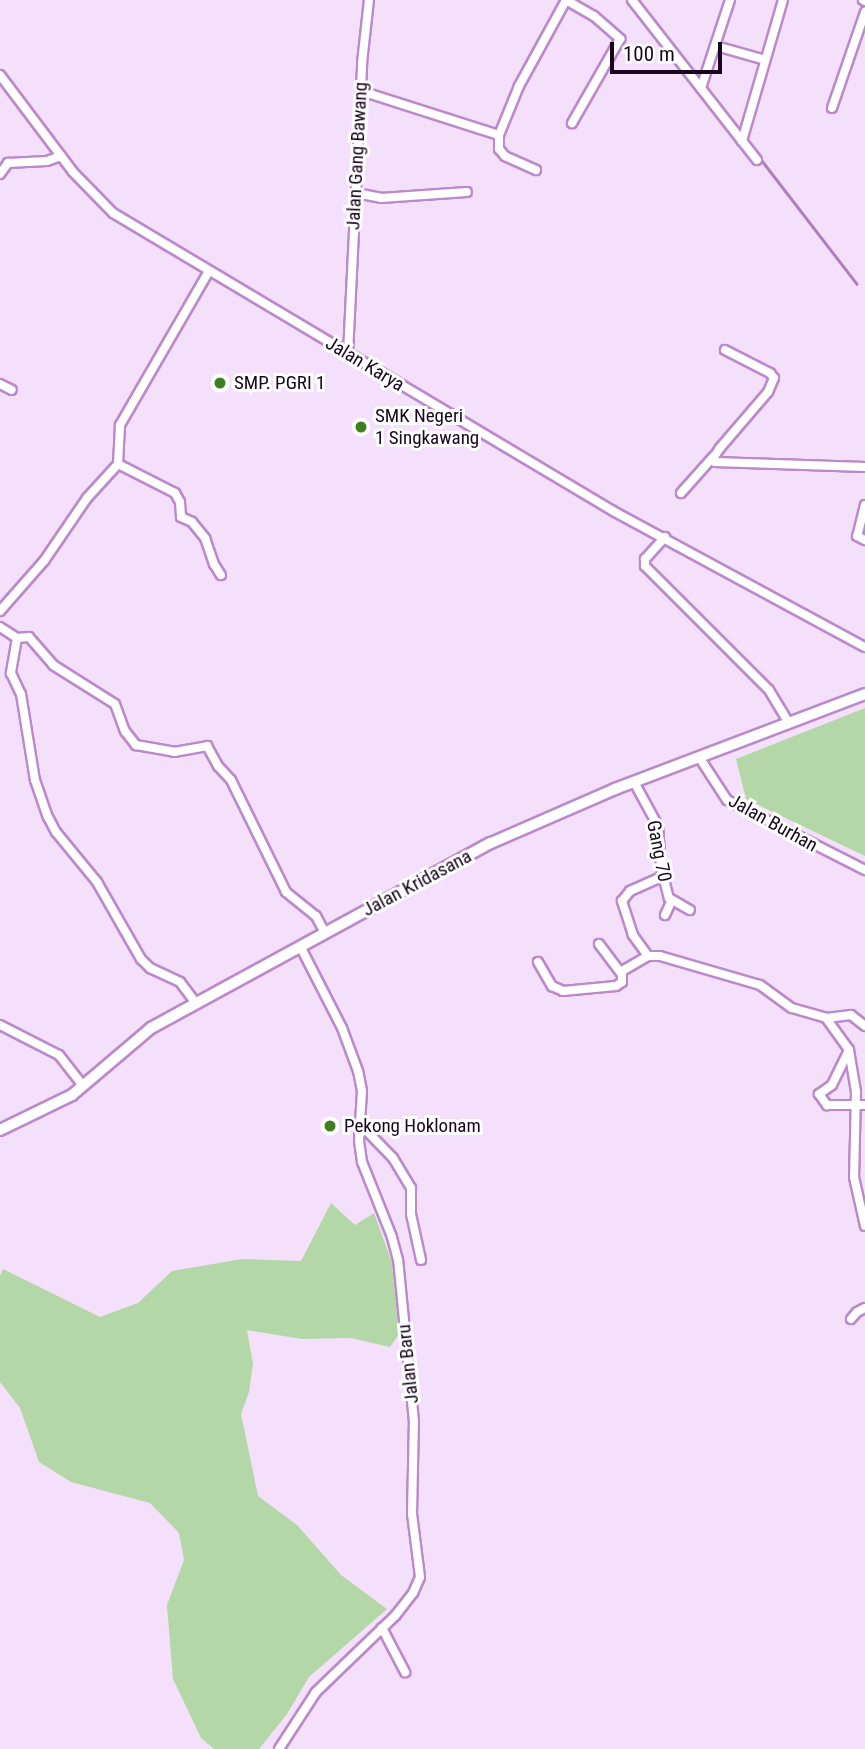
<!DOCTYPE html>
<style>
body{margin:0}
#map{position:relative;width:865px;height:1749px;overflow:hidden;background:#f4e0fb;font-family:"Roboto Condensed",sans-serif}
div>[style]{position:absolute}
.green>*{inset:0;background:#b4d7a7}
.stream>*{height:2.5px;margin:-1.25px;padding:0 1.25px;transform-origin:1.25px;border-radius:1.25px;background:#ad7fbd}
.roads{filter:drop-shadow(2px 0 #bb8acc) drop-shadow(-2px 0 #bb8acc) drop-shadow(0 2px #bb8acc) drop-shadow(0 -2px #bb8acc)}
.minor>*{height:8px;margin:-4px;padding:0 4px;transform-origin:4px;border-radius:4px;background:#fff}
.tertiary>*{height:10px;margin:-5px;padding:0 5px;transform-origin:5px;border-radius:5px;background:#fff}
.dots>*{width:19px;height:19px;translate:-50% -50%;box-sizing:border-box;border:4px solid #fff;border-radius:50%}
span{translate:-50% -50%;white-space:nowrap;text-align:center;line-height:1.15;-webkit-text-stroke:6px #fff;paint-order:stroke}
.street-label{font-size:19px;color:#17061d}
.poi-label{font-size:19px;color:#17061d}
.left{translate:0 -50%;text-align:left}
.scale{position:absolute;left:610px;top:42px;width:112px;height:32px;box-sizing:border-box;border:4px solid #17061d;border-top:0;padding-left:9px;font-size:21px;line-height:24px;white-space:nowrap;color:#17061d;-webkit-text-stroke:5px #fff;paint-order:stroke}
</style>
<div id="map">
<div class="green">
<div style="clip-path:polygon(865px 708px,865px 856px,746px 799px,736px 759px)"></div>
<div style="clip-path:polygon(331px 1203px,355px 1225px,374px 1213px,392px 1263px,399px 1334px,390px 1347px,351px 1338px,302px 1339px,247px 1330px,253px 1364px,249px 1392px,241px 1414px,258px 1496px,297px 1525px,341px 1575px,387px 1609px,309px 1677px,287px 1714px,259px 1749px,214px 1749px,201px 1738px,173px 1679px,167px 1605px,184px 1560px,179px 1533px,150px 1503px,71px 1482px,39px 1462px,20px 1408px,0 1382px,0 1276px,3px 1269px,100px 1317px,138px 1303px,172px 1271px,242px 1259px,301px 1261px)"></div>
</div>
<div class="stream">
<div style="left:638px;top:0;width:72px;rotate:52.3deg"></div>
<div style="left:714px;top:98px;width:31px;rotate:53deg"></div>
<div style="left:750px;top:145px;width:175px;rotate:52.4deg"></div>
</div>
<div class="roads">
<div class="minor">
<div style="left:566px;top:0;width:32px;rotate:30deg"></div>
<div style="left:594px;top:16px;width:35px;rotate:41deg"></div>
<div style="left:620px;top:39px;width:97px;rotate:119.7deg"></div>
<div style="left:632px;top:0;width:203px;rotate:52deg"></div>
<div style="left:863px;top:0;width:2px;rotate:27deg"></div>
<div style="left:716px;top:46px;width:51px;rotate:15.9deg"></div>
<div style="left:0;top:75px;width:121px;rotate:53deg"></div>
<div style="left:73px;top:172px;width:57px;rotate:45.7deg"></div>
<div style="left:113px;top:213px;width:582px;rotate:30.79deg"></div>
<div style="left:613px;top:511px;width:286px;rotate:28.4deg"></div>
<div style="left:701px;top:88px;width:93px;rotate:-71.8deg"></div>
<div style="left:361px;top:91px;width:145px;rotate:17.7deg"></div>
<div style="left:832px;top:108px;width:102px;rotate:-71deg"></div>
<div style="left:742px;top:141px;width:147px;rotate:-73.8deg"></div>
<div style="left:536px;top:170px;width:34px;rotate:-156deg"></div>
<div style="left:505px;top:156px;width:9px;rotate:-131deg"></div>
<div style="left:499px;top:149px;width:14px;rotate:-90deg"></div>
<div style="left:499px;top:135px;width:53px;rotate:-67.8deg"></div>
<div style="left:519px;top:86px;width:98px;rotate:-61.3deg"></div>
<div style="left:0;top:174px;width:14px;rotate:-54deg"></div>
<div style="left:8px;top:163px;width:39px;rotate:-3deg"></div>
<div style="left:47px;top:161px;width:15px;rotate:-20deg"></div>
<div style="left:356px;top:193px;width:25px;rotate:11deg"></div>
<div style="left:381px;top:198px;width:86px;rotate:-4deg"></div>
<div style="left:725px;top:350px;width:51px;rotate:27.1deg"></div>
<div style="left:770px;top:373px;width:6px;rotate:51deg"></div>
<div style="left:774px;top:378px;width:15px;rotate:113deg"></div>
<div style="left:768px;top:392px;width:74px;rotate:130.6deg"></div>
<div style="left:720px;top:448px;width:11px;rotate:124deg"></div>
<div style="left:714px;top:457px;width:5px;rotate:79deg"></div>
<div style="left:715px;top:462px;width:150px;rotate:1.9deg"></div>
<div style="left:348px;top:354px;width:291px;rotate:-87.2deg"></div>
<div style="left:362px;top:63px;width:63px;rotate:-83.7deg"></div>
<div style="left:0;top:384px;width:13px;rotate:27deg"></div>
<div style="left:118px;top:464px;width:64px;rotate:27deg"></div>
<div style="left:175px;top:493px;width:10px;rotate:61deg"></div>
<div style="left:180px;top:502px;width:15px;rotate:86deg"></div>
<div style="left:181px;top:517px;width:12px;rotate:24deg"></div>
<div style="left:192px;top:522px;width:21px;rotate:51deg"></div>
<div style="left:205px;top:538px;width:28px;rotate:71deg"></div>
<div style="left:214px;top:564px;width:13px;rotate:58deg"></div>
<div style="left:681px;top:493px;width:50px;rotate:-48.3deg"></div>
<div style="left:865px;top:505px;width:32px;rotate:104deg"></div>
<div style="left:857px;top:536px;width:9px;rotate:27deg"></div>
<div style="left:665px;top:537px;width:30px;rotate:132deg"></div>
<div style="left:645px;top:559px;width:7px;rotate:90deg"></div>
<div style="left:645px;top:566px;width:175px;rotate:45deg"></div>
<div style="left:769px;top:690px;width:39px;rotate:59deg"></div>
<div style="left:0;top:611px;width:67px;rotate:-48.7deg"></div>
<div style="left:44px;top:561px;width:76px;rotate:-55.7deg"></div>
<div style="left:87px;top:498px;width:46px;rotate:-47.6deg"></div>
<div style="left:118px;top:464px;width:39px;rotate:-87deg"></div>
<div style="left:120px;top:425px;width:178px;rotate:-60deg"></div>
<div style="left:0;top:627px;width:20px;rotate:33deg"></div>
<div style="left:17px;top:638px;width:36px;rotate:100deg"></div>
<div style="left:11px;top:673px;width:23px;rotate:65deg"></div>
<div style="left:21px;top:694px;width:87px;rotate:80.8deg"></div>
<div style="left:35px;top:780px;width:39px;rotate:71deg"></div>
<div style="left:48px;top:817px;width:17px;rotate:62deg"></div>
<div style="left:56px;top:832px;width:65px;rotate:50.6deg"></div>
<div style="left:97px;top:882px;width:89px;rotate:60.3deg"></div>
<div style="left:141px;top:959px;width:13px;rotate:45deg"></div>
<div style="left:150px;top:968px;width:33px;rotate:25deg"></div>
<div style="left:180px;top:982px;width:26px;rotate:53deg"></div>
<div style="left:17px;top:638px;width:12px;rotate:-5deg"></div>
<div style="left:29px;top:637px;width:37px;rotate:49deg"></div>
<div style="left:53px;top:665px;width:73px;rotate:32.2deg"></div>
<div style="left:115px;top:704px;width:29px;rotate:70deg"></div>
<div style="left:125px;top:731px;width:18px;rotate:52deg"></div>
<div style="left:136px;top:745px;width:39px;rotate:10deg"></div>
<div style="left:174px;top:752px;width:34px;rotate:-10deg"></div>
<div style="left:207px;top:746px;width:23px;rotate:61deg"></div>
<div style="left:218px;top:766px;width:19px;rotate:47deg"></div>
<div style="left:231px;top:780px;width:125px;rotate:63.8deg"></div>
<div style="left:286px;top:892px;width:38px;rotate:39deg"></div>
<div style="left:316px;top:916px;width:19px;rotate:62deg"></div>
<div style="left:699px;top:757px;width:51px;rotate:56.9deg"></div>
<div style="left:727px;top:800px;width:155px;rotate:26.9deg"></div>
<div style="left:634px;top:782px;width:50px;rotate:61.4deg"></div>
<div style="left:658px;top:826px;width:41px;rotate:85.8deg"></div>
<div style="left:661px;top:867px;width:32px;rotate:76deg"></div>
<div style="left:669px;top:898px;width:24px;rotate:30deg"></div>
<div style="left:665px;top:915px;width:14px;rotate:-65deg"></div>
<div style="left:599px;top:944px;width:36px;rotate:53deg"></div>
<div style="left:648px;top:956px;width:26px;rotate:-126deg"></div>
<div style="left:633px;top:935px;width:36px;rotate:-108deg"></div>
<div style="left:622px;top:901px;width:13px;rotate:-51deg"></div>
<div style="left:630px;top:891px;width:35px;rotate:-24deg"></div>
<div style="left:538px;top:962px;width:28px;rotate:60deg"></div>
<div style="left:552px;top:986px;width:12px;rotate:24deg"></div>
<div style="left:563px;top:991px;width:53px;rotate:-5.4deg"></div>
<div style="left:616px;top:986px;width:7px;rotate:-34deg"></div>
<div style="left:622px;top:982px;width:11px;rotate:-90deg"></div>
<div style="left:622px;top:971px;width:30px;rotate:-30deg"></div>
<div style="left:648px;top:956px;width:12px"></div>
<div style="left:660px;top:956px;width:104px;rotate:16.2deg"></div>
<div style="left:760px;top:985px;width:39px;rotate:36deg"></div>
<div style="left:792px;top:1008px;width:35px;rotate:16deg"></div>
<div style="left:0;top:1025px;width:66px;rotate:27deg"></div>
<div style="left:59px;top:1055px;width:39px;rotate:52deg"></div>
<div style="left:865px;top:1026px;width:18px;rotate:-142deg"></div>
<div style="left:851px;top:1015px;width:25px;rotate:173deg"></div>
<div style="left:826px;top:1018px;width:39px;rotate:54deg"></div>
<div style="left:849px;top:1050px;width:39px;rotate:116deg"></div>
<div style="left:832px;top:1085px;width:16px;rotate:145deg"></div>
<div style="left:819px;top:1094px;width:14px;rotate:54deg"></div>
<div style="left:827px;top:1105px;width:38px"></div>
<div style="left:849px;top:1050px;width:43px;rotate:80.5deg"></div>
<div style="left:856px;top:1092px;width:85px;rotate:91.3deg"></div>
<div style="left:854px;top:1177px;width:50px;rotate:77.3deg"></div>
<div style="left:360px;top:1124px;width:47px;rotate:45.9deg"></div>
<div style="left:393px;top:1158px;width:35px;rotate:59deg"></div>
<div style="left:411px;top:1188px;width:26px;rotate:90deg"></div>
<div style="left:411px;top:1214px;width:47px;rotate:77.7deg"></div>
<div style="left:851px;top:1319px;width:9px;rotate:-49deg"></div>
<div style="left:857px;top:1312px;width:9px;rotate:-27deg"></div>
<div style="left:382px;top:1628px;width:50px;rotate:62.4deg"></div>
<div style="left:279px;top:1749px;width:68px;rotate:-57deg"></div>
<div style="left:316px;top:1692px;width:110px;rotate:-43.9deg"></div>
<div style="left:395px;top:1616px;width:29px;rotate:-52deg"></div>
<div style="left:413px;top:1593px;width:17px;rotate:-66deg"></div>
<div style="left:420px;top:1577px;width:64px;rotate:-97.2deg"></div>
<div style="left:412px;top:1514px;width:92px;rotate:-88.8deg"></div>
<div style="left:414px;top:1422px;width:163px;rotate:-95.6deg"></div>
<div style="left:398px;top:1260px;width:24px;rotate:-105deg"></div>
<div style="left:392px;top:1237px;width:81px;rotate:-111.8deg"></div>
<div style="left:362px;top:1162px;width:22px;rotate:-98deg"></div>
<div style="left:359px;top:1140px;width:49px;rotate:-86.5deg"></div>
<div style="left:362px;top:1091px;width:20px;rotate:-101deg"></div>
<div style="left:358px;top:1071px;width:46px;rotate:-110.4deg"></div>
<div style="left:342px;top:1028px;width:92px;rotate:-117.1deg"></div>
</div>
<div class="tertiary">
<div style="left:0;top:1130px;width:80px;rotate:-25.9deg"></div>
<div style="left:72px;top:1095px;width:104px;rotate:-40.3deg"></div>
<div style="left:151px;top:1028px;width:387px;rotate:-28.6deg"></div>
<div style="left:491px;top:843px;width:135px;rotate:-23.5deg"></div>
<div style="left:615px;top:789px;width:267px;rotate:-20.8deg"></div>
</div>
</div>
<div class="dots">
<div style="left:220px;top:383px;background:#407f1f"></div>
<div style="left:361px;top:427px;background:#407f1f"></div>
<div style="left:330px;top:1126px;background:#407f1f"></div>
</div>
<div class="street-label">
<span style="left:357px;top:156px;rotate:-87deg">Jalan Gang Bawang</span>
<span style="left:365px;top:364px;rotate:31deg">Jalan Karya</span>
<span style="left:773px;top:823px;rotate:29deg">Jalan Burhan</span>
<span style="left:659px;top:851px;rotate:79deg">Gang 70</span>
<span style="left:417px;top:883px;rotate:-28deg">Jalan Kridasana</span>
<span style="left:408px;top:1364px;rotate:-96deg">Jalan Baru</span>
</div>
<div class="poi-label">
<span class="left" style="left:234px;top:383px">SMP. PGRI 1</span>
<span class="left" style="left:375px;top:427px">SMK Negeri<br>1 Singkawang</span>
<span class="left" style="left:344px;top:1126px">Pekong Hoklonam</span>
</div>
<div class="scale">100 m</div>
</div>
